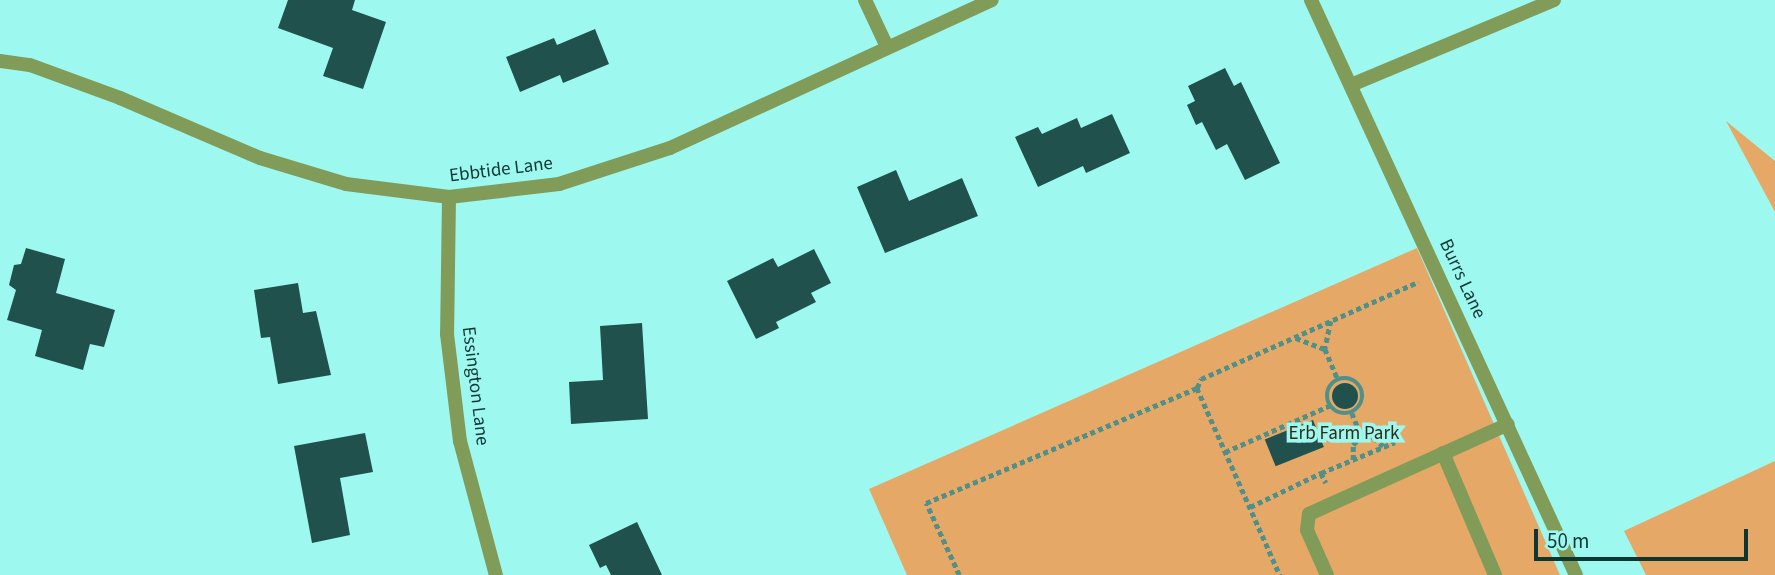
<!DOCTYPE html>
<style>
body{margin:0}
#map{position:relative;width:1775px;height:575px;overflow:hidden;background:#9df9ef;font-family:"Source Sans 3",sans-serif}
div>[style]{position:absolute}
.green>*{inset:0;background:#e5a867}
.building>*{inset:0;background:#20514d;transform-origin:0 0}
.round{border-radius:50%}
.path>*{height:4.5px;margin-top:-2.25px;transform-origin:0;background:repeating-linear-gradient(90deg,#4f9089 0 5px,transparent 0 8.5px)}
.path>.ring{margin:-2.25px;padding:0;box-sizing:content-box;background:none;border:4.5px solid #4f9089;border-radius:50%}
.service>*{height:14px;margin:-7px;padding:0 7px;transform-origin:7px;border-radius:7px;background:#809c58}
.minor>*{height:14px;margin:-7px;padding:0 7px;transform-origin:7px;border-radius:7px;background:#809c58}
.tertiary>*{height:14px;margin:-7px;padding:0 7px;transform-origin:7px;border-radius:7px;background:#809c58}
span{translate:-50% -50%;white-space:nowrap;text-align:center;line-height:1.15;-webkit-text-stroke:7px #9df9ef;paint-order:stroke}
.street-label{font-size:19px;color:#0e3733}
.park-label{font-size:19px;color:#382715}
.scale{position:absolute;left:1534px;top:529px;width:214px;height:32px;box-sizing:border-box;border:4px solid #0e3733;border-top:0;padding-left:9px;font-size:21px;line-height:24px;white-space:nowrap;color:#0e3733;-webkit-text-stroke:5px #9df9ef;paint-order:stroke}
</style>
<div id="map">
<div class="green">
<div style="clip-path:polygon(1726px 121px,1775px 161px,1775px 212px)"></div>
<div style="clip-path:polygon(1417px 248px,1560px 575px,907px 575px,869px 489px)"></div>
<div style="clip-path:polygon(1775px 461px,1775px 575px,1646px 575px,1624px 531px)"></div>
</div>
<div class="building">
<div style="clip-path:polygon(288px 0,355px 0,352px 10px,386px 22px,363px 89px,323px 76px,333px 48px,278px 28px)"></div>
<div style="clip-path:polygon(595px 29px,609px 64px,563px 83px,560px 75px,520px 92px,506px 57px,554px 38px,557px 45px)"></div>
<div style="clip-path:polygon(1225px 68px,1234px 86px,1241px 82px,1280px 163px,1245px 180px,1227px 144px,1216px 150px,1202px 122px,1196px 125px,1187px 105px,1195px 101px,1188px 86px)"></div>
<div style="clip-path:polygon(1112px 114px,1130px 153px,1086px 173px,1083px 166px,1038px 187px,1015px 137px,1038px 127px,1042px 134px,1077px 118px,1081px 128px)"></div>
<div style="clip-path:polygon(896px 170px,909px 201px,962px 178px,978px 216px,885px 253px,857px 187px)"></div>
<div style="clip-path:polygon(26px 248px,65px 259px,56px 293px,115px 310px,104px 347px,90px 344px,83px 370px,35px 356px,42px 330px,7px 320px,16px 290px,9px 285px,14px 265px,21px 264px)"></div>
<div style="clip-path:polygon(814px 249px,831px 283px,811px 293px,816px 302px,776px 322px,779px 328px,756px 339px,727px 281px,773px 258px,778px 267px)"></div>
<div style="clip-path:polygon(298px 283px,303px 313px,316px 311px,331px 375px,278px 384px,270px 337px,261px 338px,254px 290px)"></div>
<div style="clip-path:polygon(642px 323px,648px 419px,571px 424px,569px 382px,603px 380px,600px 326px)"></div>
<div class="round" style="left:1332px;top:383px;width:26px;height:26px"></div>
<div style="left:1313px;top:420px;width:29px;height:52px;rotate:68deg"></div>
<div style="clip-path:polygon(365px 433px,373px 472px,340px 478px,350px 535px,312px 543px,294px 446px)"></div>
<div style="clip-path:polygon(637px 522px,662px 575px,611px 575px,606px 565px,600px 568px,589px 545px)"></div>
</div>
<div class="path">
<div style="left:1331px;top:321px;width:29px;rotate:102deg"></div>
<div style="left:1325px;top:349px;width:34px;rotate:67deg"></div>
<div style="left:1296px;top:338px;width:31px;rotate:21deg"></div>
<div class="ring" style="left:1327px;top:378px;width:31.5px;height:31.5px"></div>
<div style="left:1197px;top:388px;width:10px;rotate:-66deg"></div>
<div style="left:1201px;top:379px;width:238px;rotate:-24.1deg"></div>
<div style="left:1352px;top:413px;width:24px;rotate:68deg"></div>
<div style="left:1225px;top:452px;width:114px;rotate:-23.9deg"></div>
<div style="left:1353px;top:460px;width:15px;rotate:-90deg"></div>
<div style="left:1353px;top:445px;width:13px;rotate:-51deg"></div>
<div style="left:1361px;top:435px;width:13px;rotate:9deg"></div>
<div style="left:1374px;top:437px;width:13px;rotate:45deg"></div>
<div style="left:1321px;top:473px;width:80px;rotate:-22.7deg"></div>
<div style="left:1250px;top:507px;width:79px;rotate:-25.6deg"></div>
<div style="left:1321px;top:473px;width:11px;rotate:63deg"></div>
<div style="left:959px;top:575px;width:79px;rotate:-114.6deg"></div>
<div style="left:926px;top:503px;width:294px;rotate:-23deg"></div>
<div style="left:1197px;top:388px;width:205px;rotate:66.1deg"></div>
</div>
<div class="service">
<div style="left:1351px;top:85px;width:220px;rotate:-22.7deg"></div>
<div style="left:1443px;top:453px;width:133px;rotate:66.9deg"></div>
<div style="left:1327px;top:575px;width:49px;rotate:-114deg"></div>
<div style="left:1307px;top:530px;width:16px;rotate:-83deg"></div>
<div style="left:1309px;top:514px;width:218px;rotate:-24.3deg"></div>
</div>
<div class="minor">
<div style="left:865px;top:0;width:52px;rotate:64.9deg"></div>
<div style="left:0;top:61px;width:30px;rotate:8deg"></div>
<div style="left:30px;top:65px;width:96px;rotate:20.1deg"></div>
<div style="left:120px;top:98px;width:152px;rotate:23.2deg"></div>
<div style="left:260px;top:158px;width:90px;rotate:16.8deg"></div>
<div style="left:346px;top:184px;width:104px;rotate:7.2deg"></div>
<div style="left:449px;top:197px;width:111px;rotate:-6.7deg"></div>
<div style="left:559px;top:184px;width:117px;rotate:-18deg"></div>
<div style="left:670px;top:148px;width:354px;rotate:-24.7deg"></div>
<div style="left:449px;top:197px;width:137px;rotate:90.8deg"></div>
<div style="left:447px;top:334px;width:108px;rotate:83.1deg"></div>
<div style="left:460px;top:441px;width:139px;rotate:75deg"></div>
</div>
<div class="tertiary">
<div style="left:1311px;top:0;width:633px;rotate:65.26deg"></div>
</div>
<div class="street-label">
<span style="left:501px;top:170px;rotate:-7deg">Ebbtide Lane</span>
<span style="left:1462px;top:279px;rotate:65deg">Burrs Lane</span>
<span style="left:475px;top:386px;rotate:83deg">Essington Lane</span>
</div>
<div class="park-label">
<span style="left:1344px;top:434px">Erb Farm Park</span>
</div>
<div class="scale">50 m</div>
</div>
